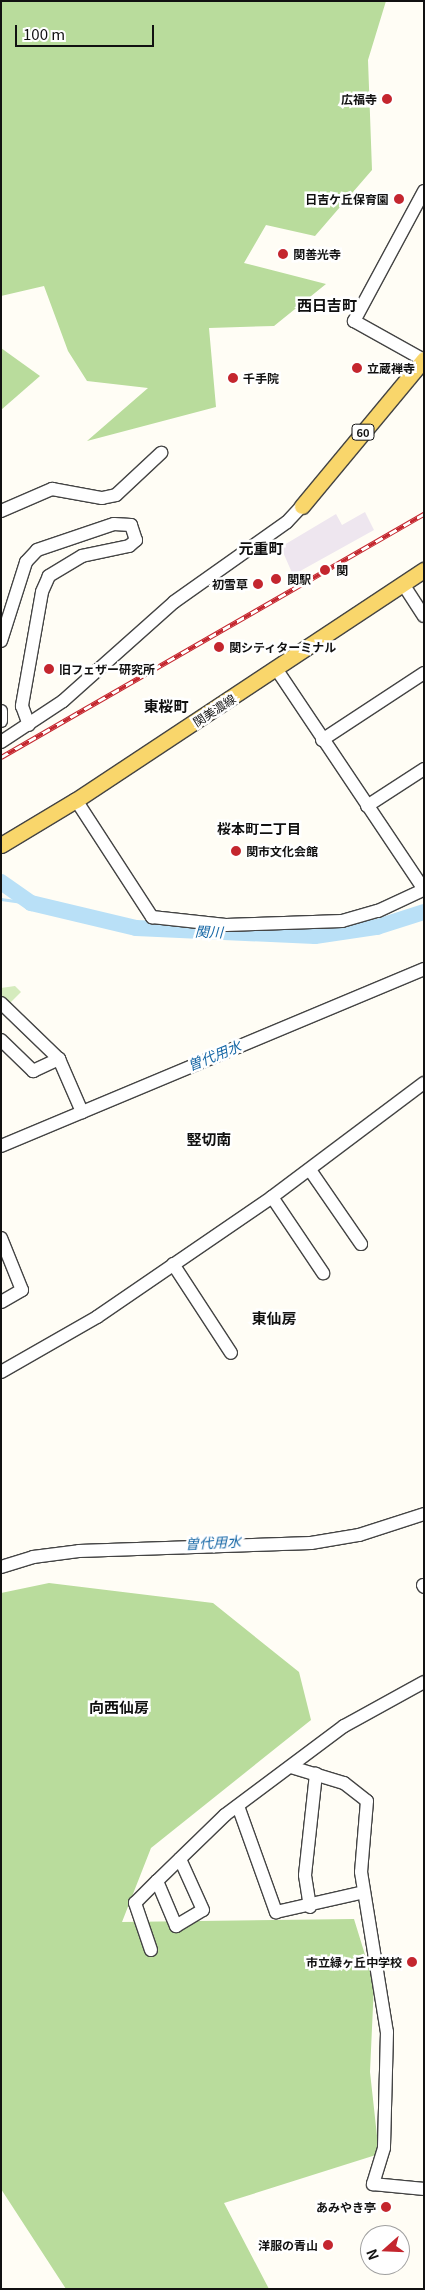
<!DOCTYPE html>
<meta charset="utf-8">
<style>
body{margin:0}
#map{position:relative;width:425px;height:2290px;overflow:hidden;background:#fffdf5;font-family:Georgia,"Noto Sans JP",serif}
div>[style]{position:absolute}
.industrial>*{inset:0;background:#eee6ef}
.green>*{inset:0;background:#d5ebbd}
.forest>*{inset:0;background:#b9dc9c}
.stream>*{height:2.5px;margin:-1.25px;padding:0 1.25px;transform-origin:1.25px;border-radius:1.25px;background:#b9e0f7}
.river>*{height:16px;margin:-8px;padding:0 8px;transform-origin:8px;border-radius:8px;background:#b9e0f7}
.roads{filter:drop-shadow(1px 0 #444) drop-shadow(-1px 0 #444) drop-shadow(0 1px #444) drop-shadow(0 -1px #444)}
.minor>*{height:12px;margin:-6px;padding:0 6px;transform-origin:6px;border-radius:6px;background:#fff}
.major>*{height:15px;margin:-7.5px;padding:0 7.5px;transform-origin:7.5px;border-radius:7.5px;background:#f9d66b}
.rail>*{height:4.5px;margin-top:-2.25px;transform-origin:0;background:repeating-linear-gradient(90deg,#fff 0 8px,#c4262e 0 16px);box-sizing:border-box;border-block:1px solid #c4262e}
.dots>*{width:14px;height:14px;translate:-50% -50%;box-sizing:border-box;border:2px solid #fff;border-radius:50%}
span{translate:-50% -50%;white-space:nowrap;text-align:center;line-height:1.15;-webkit-text-stroke:5px #fff;paint-order:stroke}
.shield-label span{padding:1px 4px;background:#fff;border:1px solid;border-radius:4px;-webkit-text-stroke-width:0}
.shield-label{font-size:11px;color:#111;font-weight:700}
.poi-label{font-size:12px;color:#111;font-weight:700}
.right{translate:-100% -50%;text-align:right}
.left{translate:0 -50%;text-align:left}
.street-label{font-size:12px;color:#111}
.neighbourhood-label{font-size:14px;color:#111;font-weight:700}
.water-label{font-size:14px;color:#1768a6;font-style:italic}
.quarter-label{font-size:15px;color:#111;font-weight:700}
.frame{position:absolute;inset:0;border:2px solid #111;pointer-events:none}
.north{position:absolute;left:360px;top:2225px;width:50px;height:50px;box-sizing:border-box;background:#fff;border:1px solid #a0a0a0;border-radius:50%;rotate:250deg;font-size:14px;font-weight:700;line-height:20px;text-align:center;color:#111}
.north::after{content:'';display:block;margin:auto;width:18px;height:22px;background:#c4262e;clip-path:polygon(50% 0,100% 100%,50% 72%,0 100%)}
.scale{position:absolute;left:15px;top:25px;width:139px;height:22px;box-sizing:border-box;border:2px solid #111;border-top:0;padding-left:6px;font-size:15px;line-height:18px;white-space:nowrap;color:#111;-webkit-text-stroke:4px #fff;paint-order:stroke}
</style>
<div id="map">
<div class="industrial">
<div style="clip-path:polygon(365px 512px,374px 530px,293px 575px,282px 550px,284px 545px,336px 514px,342px 525px)"></div>
</div>
<div class="green">
<div style="clip-path:polygon(15px 986px,21px 992px,7px 1006px,1px 1000px,1px 988px)"></div>
</div>
<div class="forest">
<div style="clip-path:polygon(1px 1px,386px 1px,368px 60px,372px 170px,315px 236px,266px 225px,244px 263px,326px 284px,274px 326px,209px 328px,216px 407px,87px 441px,148px 388px,87px 381px,68px 351px,44px 286px,1px 296px)"></div>
<div style="clip-path:polygon(1px 348px,40px 376px,1px 410px)"></div>
<div style="clip-path:polygon(49px 1583px,213px 1603px,299px 1672px,311px 1720px,151px 1848px,122px 1922px,354px 1919px,374px 1984px,370px 2072px,379px 2154px,224px 2203px,269px 2289px,66px 2289px,1px 2189px,1px 1593px)"></div>
</div>
<div class="stream">
<div style="left:1px;top:899px;width:30px;rotate:8deg"></div>
</div>
<div class="river">
<div style="left:1px;top:882px;width:37px;rotate:35deg"></div>
<div style="left:31px;top:903px;width:108px;rotate:13.4deg"></div>
<div style="left:136px;top:928px;width:179px;rotate:2.6deg"></div>
<div style="left:315px;top:936px;width:63px;rotate:-8.3deg"></div>
<div style="left:377px;top:927px;width:49px;rotate:-17.7deg"></div>
</div>
<div class="roads">
<div class="minor">
<div style="left:424px;top:191px;width:148px;rotate:118.3deg"></div>
<div style="left:354px;top:321px;width:80px;rotate:29.1deg"></div>
<div style="left:1px;top:511px;width:56px;rotate:-23.3deg"></div>
<div style="left:52px;top:489px;width:51px;rotate:10.2deg"></div>
<div style="left:102px;top:498px;width:14px;rotate:-12deg"></div>
<div style="left:116px;top:495px;width:62px;rotate:-43deg"></div>
<div style="left:403px;top:584px;width:38px;rotate:57deg"></div>
<div style="left:1px;top:641px;width:83px;rotate:-72.4deg"></div>
<div style="left:26px;top:562px;width:16px;rotate:-47deg"></div>
<div style="left:37px;top:550px;width:81px;rotate:-18.7deg"></div>
<div style="left:114px;top:524px;width:17px;rotate:3deg"></div>
<div style="left:131px;top:525px;width:16px;rotate:72deg"></div>
<div style="left:136px;top:540px;width:9px;rotate:139deg"></div>
<div style="left:129px;top:546px;width:48px;rotate:168deg"></div>
<div style="left:82px;top:556px;width:39px;rotate:149deg"></div>
<div style="left:49px;top:576px;width:17px;rotate:114deg"></div>
<div style="left:42px;top:592px;width:116px;rotate:100deg"></div>
<div style="left:22px;top:706px;width:20px;rotate:70deg"></div>
<div style="left:277px;top:670px;width:265px;rotate:56.2deg"></div>
<div style="left:1px;top:711px;width:10px;rotate:90deg"></div>
<div style="left:322px;top:740px;width:122px;rotate:-33.3deg"></div>
<div style="left:1px;top:742px;width:74px;rotate:-33.5deg"></div>
<div style="left:63px;top:701px;width:149px;rotate:-41.7deg"></div>
<div style="left:174px;top:602px;width:138px;rotate:-35.3deg"></div>
<div style="left:287px;top:522px;width:22px;rotate:-47deg"></div>
<div style="left:76px;top:800px;width:140px;rotate:57deg"></div>
<div style="left:152px;top:917px;width:74px;rotate:6.2deg"></div>
<div style="left:226px;top:925px;width:116px;rotate:-2deg"></div>
<div style="left:342px;top:921px;width:37px;rotate:-16deg"></div>
<div style="left:378px;top:911px;width:50px;rotate:-25deg"></div>
<div style="left:367px;top:806px;width:68px;rotate:-33deg"></div>
<div style="left:1px;top:1003px;width:81px;rotate:44deg"></div>
<div style="left:59px;top:1059px;width:58px;rotate:66.5deg"></div>
<div style="left:1px;top:1040px;width:45px;rotate:44.1deg"></div>
<div style="left:33px;top:1071px;width:29px;rotate:-25deg"></div>
<div style="left:1px;top:1146px;width:459px;rotate:-22.7deg"></div>
<div style="left:310px;top:1170px;width:90px;rotate:55.4deg"></div>
<div style="left:272px;top:1197px;width:92px;rotate:56.1deg"></div>
<div style="left:1px;top:1238px;width:56px;rotate:68deg"></div>
<div style="left:22px;top:1290px;width:24px;rotate:150deg"></div>
<div style="left:173px;top:1264px;width:106px;rotate:56.9deg"></div>
<div style="left:1px;top:1372px;width:111px;rotate:-29.8deg"></div>
<div style="left:97px;top:1317px;width:212px;rotate:-34.4deg"></div>
<div style="left:272px;top:1197px;width:190px;rotate:-36.9deg"></div>
<div style="left:1px;top:1567px;width:34px;rotate:-17deg"></div>
<div style="left:33px;top:1557px;width:46px;rotate:-7.4deg"></div>
<div style="left:79px;top:1551px;width:232px;rotate:-2deg"></div>
<div style="left:311px;top:1543px;width:49px;rotate:-9.5deg"></div>
<div style="left:359px;top:1535px;width:68px;rotate:-17.9deg"></div>
<div style="left:423px;top:1585px;width:2px;rotate:63deg"></div>
<div style="left:291px;top:1767px;width:55px;rotate:16.8deg"></div>
<div style="left:344px;top:1783px;width:29px;rotate:38deg"></div>
<div style="left:367px;top:1801px;width:71px;rotate:94.8deg"></div>
<div style="left:361px;top:1872px;width:162px;rotate:80.8deg"></div>
<div style="left:387px;top:2032px;width:116px;rotate:91.5deg"></div>
<div style="left:384px;top:2148px;width:38px;rotate:107deg"></div>
<div style="left:373px;top:2184px;width:51px;rotate:5.6deg"></div>
<div style="left:238px;top:1806px;width:113px;rotate:70.3deg"></div>
<div style="left:276px;top:1912px;width:90px;rotate:-12.8deg"></div>
<div style="left:157px;top:1881px;width:49px;rotate:67.1deg"></div>
<div style="left:176px;top:1926px;width:31px;rotate:-31deg"></div>
<div style="left:203px;top:1910px;width:56px;rotate:-114.3deg"></div>
<div style="left:310px;top:1907px;width:32px;rotate:-99deg"></div>
<div style="left:305px;top:1875px;width:102px;rotate:-83.8deg"></div>
<div style="left:151px;top:1950px;width:50px;rotate:-108.8deg"></div>
<div style="left:135px;top:1903px;width:31px;rotate:-45deg"></div>
<div style="left:157px;top:1881px;width:95px;rotate:-44.1deg"></div>
<div style="left:225px;top:1815px;width:149px;rotate:-36.8deg"></div>
<div style="left:344px;top:1726px;width:91px;rotate:-28.8deg"></div>
</div>
<div class="major">
<div style="left:302px;top:506px;width:191px;rotate:-50.3deg"></div>
<div style="left:1px;top:845px;width:87px;rotate:-31deg"></div>
<div style="left:76px;top:800px;width:417px;rotate:-33.5deg"></div>
</div>
</div>
<div class="rail">
<div style="left:1px;top:757px;width:488px;rotate:-29.9deg"></div>
</div>
<div class="dots">
<div style="left:387px;top:99px;background:#c4262e"></div>
<div style="left:399px;top:199px;background:#c4262e"></div>
<div style="left:283px;top:254px;background:#c4262e"></div>
<div style="left:357px;top:368px;background:#c4262e"></div>
<div style="left:233px;top:378px;background:#c4262e"></div>
<div style="left:325px;top:570px;background:#c4262e"></div>
<div style="left:276px;top:579px;background:#c4262e"></div>
<div style="left:258px;top:584px;background:#c4262e"></div>
<div style="left:219px;top:647px;background:#c4262e"></div>
<div style="left:49px;top:669px;background:#c4262e"></div>
<div style="left:236px;top:851px;background:#c4262e"></div>
<div style="left:412px;top:1962px;background:#c4262e"></div>
<div style="left:386px;top:2207px;background:#c4262e"></div>
<div style="left:328px;top:2245px;background:#c4262e"></div>
</div>
<div class="shield-label">
<span style="left:363px;top:432px">60</span>
</div>
<div class="poi-label">
<span class="right" style="left:377px;top:99px">広福寺</span>
<span class="right" style="left:389px;top:199px">日吉ケ丘保育園</span>
<span class="left" style="left:293px;top:254px">関善光寺</span>
<span class="left" style="left:367px;top:368px">立蔵禅寺</span>
<span class="left" style="left:243px;top:378px">千手院</span>
<span class="left" style="left:336px;top:570px">関</span>
<span class="left" style="left:287px;top:579px">関駅</span>
<span class="right" style="left:248px;top:584px">初雪草</span>
<span class="left" style="left:229px;top:647px">関シティターミナル</span>
<span class="left" style="left:59px;top:669px">旧フェザー研究所</span>
<span class="left" style="left:246px;top:851px">関市文化会館</span>
<span class="right" style="left:402px;top:1962px">市立緑ヶ丘中学校</span>
<span class="right" style="left:376px;top:2207px">あみやき亭</span>
<span class="right" style="left:318px;top:2245px">洋服の青山</span>
</div>
<div class="street-label">
<span style="left:214px;top:710px;rotate:-33deg">関美濃線</span>
</div>
<div class="neighbourhood-label">
<span style="left:259px;top:828px">桜本町二丁目</span>
</div>
<div class="water-label">
<span style="left:209px;top:931px;rotate:2deg">関川</span>
<span style="left:214px;top:1055px;rotate:-22deg">曽代用水</span>
<span style="left:213px;top:1542px;rotate:-3deg">曽代用水</span>
</div>
<div class="quarter-label">
<span style="left:327px;top:305px">西日吉町</span>
<span style="left:261px;top:548px">元重町</span>
<span style="left:166px;top:706px">東桜町</span>
<span style="left:209px;top:1139px">竪切南</span>
<span style="left:274px;top:1318px">東仙房</span>
<span style="left:119px;top:1707px">向西仙房</span>
</div>
<div class="frame"></div>
<div class="north">N</div>
<div class="scale">100 m</div>
</div>
